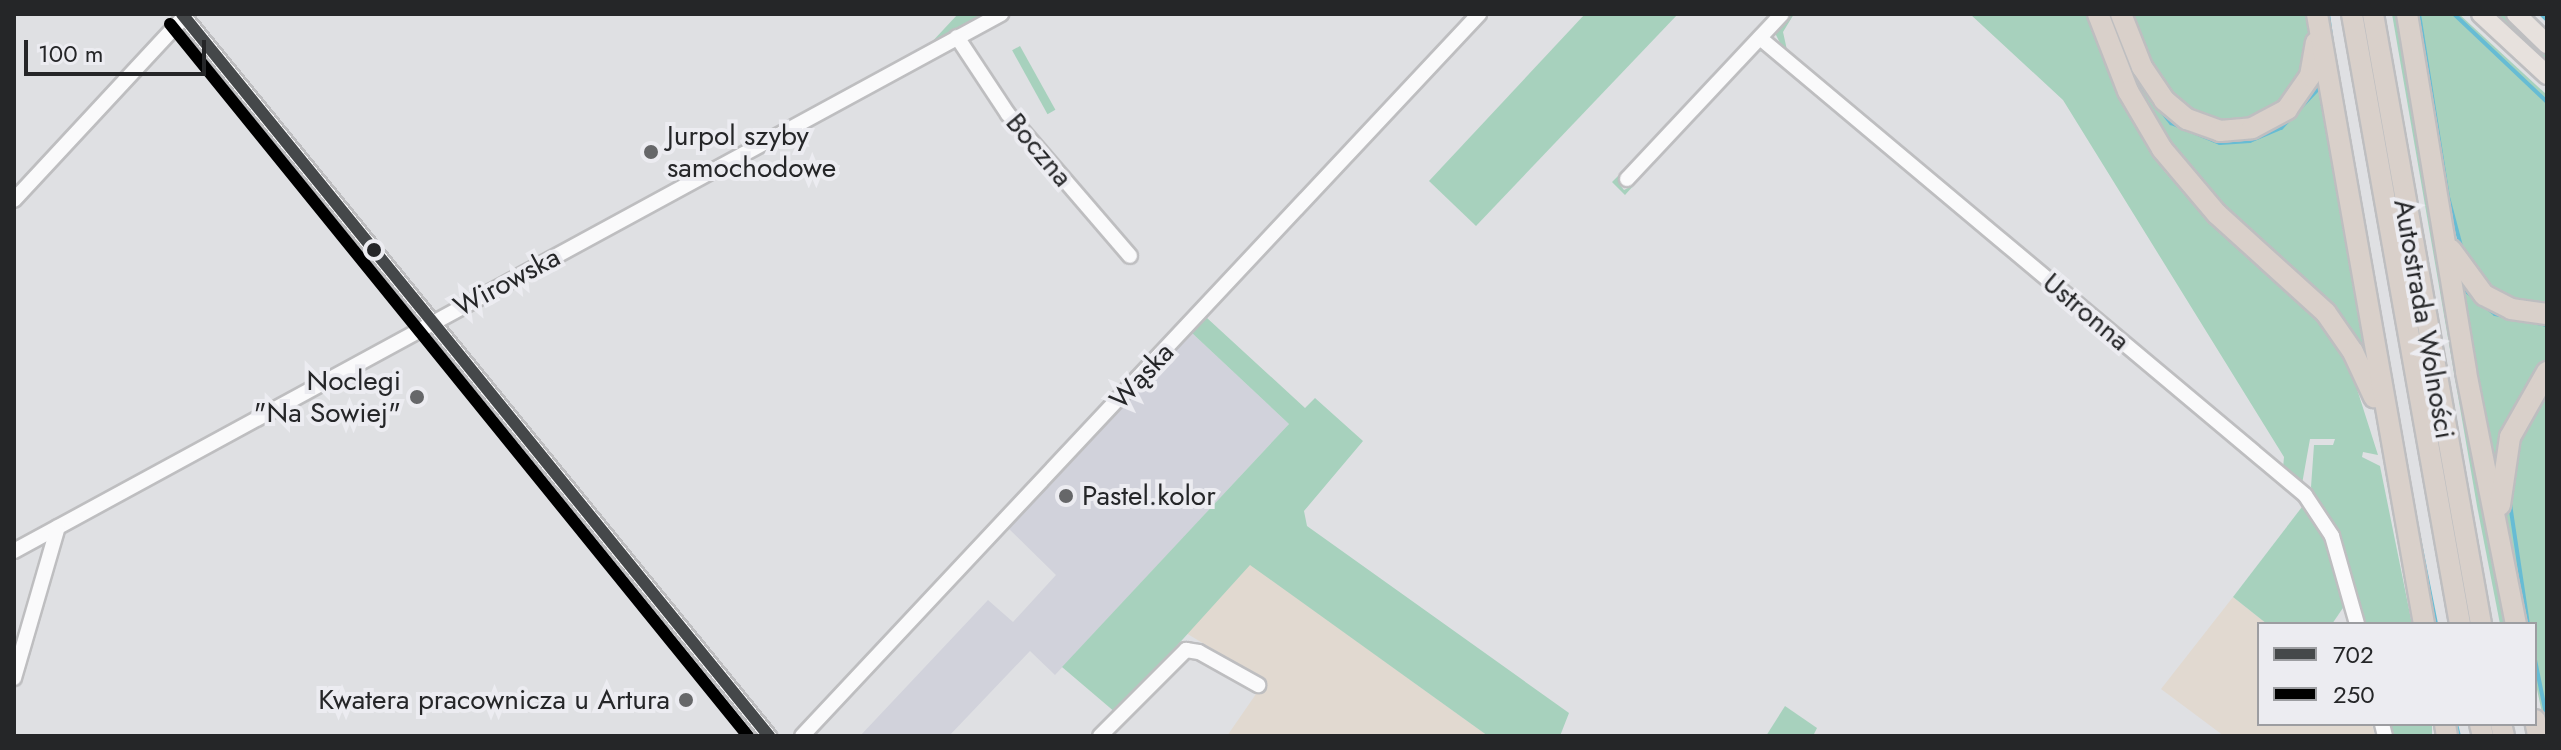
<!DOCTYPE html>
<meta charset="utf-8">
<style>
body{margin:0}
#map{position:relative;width:2561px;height:750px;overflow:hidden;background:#dfe0e3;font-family:Jost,sans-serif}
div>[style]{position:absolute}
.built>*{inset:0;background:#d1d2db}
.industrial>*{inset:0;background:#e1d9d0}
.green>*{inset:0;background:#a7d1bd;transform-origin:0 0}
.stream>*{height:4px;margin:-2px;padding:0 2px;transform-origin:2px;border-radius:2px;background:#67bcd4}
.roads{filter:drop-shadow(2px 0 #bebec0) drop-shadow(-2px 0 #bebec0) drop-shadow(0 2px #bebec0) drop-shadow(0 -2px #bebec0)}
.minor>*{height:14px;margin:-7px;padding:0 7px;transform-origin:7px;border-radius:7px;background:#fafafb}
.major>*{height:18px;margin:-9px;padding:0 9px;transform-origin:9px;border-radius:9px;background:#e7e1dd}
.highway>*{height:20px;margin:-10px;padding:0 10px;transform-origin:10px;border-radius:10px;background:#d9d0ca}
.bus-1>*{height:12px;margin:-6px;padding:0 6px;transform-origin:6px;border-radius:6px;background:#45484a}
.bus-2>*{height:12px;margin:-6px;padding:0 6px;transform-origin:6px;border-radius:6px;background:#000}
.dots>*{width:22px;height:22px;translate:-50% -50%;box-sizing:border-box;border:4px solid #ececf1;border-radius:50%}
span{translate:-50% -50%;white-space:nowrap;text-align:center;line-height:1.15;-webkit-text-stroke:8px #ececf1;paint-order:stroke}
.poi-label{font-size:28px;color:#252628}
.left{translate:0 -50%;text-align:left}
.right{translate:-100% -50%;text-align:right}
.street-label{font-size:28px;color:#252628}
.frame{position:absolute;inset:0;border:16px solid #252628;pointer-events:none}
.legend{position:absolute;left:2257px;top:622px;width:280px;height:104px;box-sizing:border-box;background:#ececf1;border:2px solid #9c9da1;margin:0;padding:10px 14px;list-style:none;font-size:24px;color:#252628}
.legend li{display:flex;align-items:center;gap:16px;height:40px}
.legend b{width:40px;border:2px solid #9c9da1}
.scale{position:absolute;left:24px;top:40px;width:182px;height:36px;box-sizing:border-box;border:4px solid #252628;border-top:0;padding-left:10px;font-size:24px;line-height:28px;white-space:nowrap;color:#252628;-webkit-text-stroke:6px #ececf1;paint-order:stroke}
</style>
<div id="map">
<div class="built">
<div style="clip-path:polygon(1192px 333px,1289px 424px,1055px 675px,1030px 651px,949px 736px,860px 736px,988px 600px,1013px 622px,1056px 575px,1007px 527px)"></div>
</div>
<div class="industrial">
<div style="clip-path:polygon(1250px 564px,1488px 736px,1227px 736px,1265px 681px,1186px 633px)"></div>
<div style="clip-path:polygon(2233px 597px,2267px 624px,2259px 624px,2259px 724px,2372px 724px,2375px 736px,2224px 736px,2161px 689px)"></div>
</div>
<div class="green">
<div style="clip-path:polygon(958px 14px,987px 14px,929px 45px)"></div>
<div style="clip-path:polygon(1585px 14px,1678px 14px,1476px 226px,1429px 181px)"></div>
<div style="clip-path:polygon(1788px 14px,1794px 14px,1783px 32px,1787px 50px,2283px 468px,2284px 457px,2063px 100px,1970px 14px,2086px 14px,2117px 94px,2165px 172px,2217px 229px,2313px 315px,2350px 367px,2378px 455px,2363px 452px,2362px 457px,2380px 466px,2412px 624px,2362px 624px,2342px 546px,2311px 487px,2314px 445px,2333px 445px,2335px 439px,2310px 439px,2302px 484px,2273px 463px,1785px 53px,1775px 33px)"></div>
<div style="clip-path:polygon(2103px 14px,2113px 14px,2158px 105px,2263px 133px,2303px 104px,2319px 72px,2372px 368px,2151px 123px)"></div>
<div style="clip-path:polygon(2126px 14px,2310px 14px,2310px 57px,2273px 115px,2220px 126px,2167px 97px)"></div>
<div style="clip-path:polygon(2392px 14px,2400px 14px,2509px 624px,2500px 624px,2477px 506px)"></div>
<div style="clip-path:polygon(2415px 14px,2459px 14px,2547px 95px,2547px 308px,2495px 294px,2460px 254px)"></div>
<div style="clip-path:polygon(2492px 14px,2505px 14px,2547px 52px,2547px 65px)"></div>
<div style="left:1020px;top:46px;width:73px;height:9px;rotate:61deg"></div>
<div style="clip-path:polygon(1754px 50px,1767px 50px,1753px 53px,1625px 195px,1612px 182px,1624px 170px,1620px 185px,1624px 190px,1632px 186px)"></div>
<div style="clip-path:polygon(2456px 275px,2470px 290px,2547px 321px,2547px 364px,2494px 481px)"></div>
<div style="clip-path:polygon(1207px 318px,1305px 408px,1315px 398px,1363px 441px,1304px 511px,1307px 526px,1569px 713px,1560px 736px,1488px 736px,1250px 565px,1116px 713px,1062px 667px,1289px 424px,1192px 333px)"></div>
<div style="clip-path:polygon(2547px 382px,2547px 736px,2535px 680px,2535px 624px,2524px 624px,2506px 513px,2514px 447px)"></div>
<div style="clip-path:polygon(2305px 503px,2326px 532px,2345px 605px,2332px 624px,2267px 624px,2233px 597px)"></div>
<div style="clip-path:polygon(1785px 706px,1817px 728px,1813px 736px,1766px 736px)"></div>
<div style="left:2387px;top:724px;width:45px;height:12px"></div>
</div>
<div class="stream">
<div style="left:2328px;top:14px;width:29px;rotate:82deg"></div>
<div style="left:2419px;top:14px;width:185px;rotate:81deg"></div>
<div style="left:2448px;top:197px;width:55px;rotate:75.2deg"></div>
<div style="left:2454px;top:14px;width:128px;rotate:43.4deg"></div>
<div style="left:2541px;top:14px;width:8px;rotate:45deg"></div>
<div style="left:2131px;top:72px;width:65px;rotate:51.9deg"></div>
<div style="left:2171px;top:123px;width:53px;rotate:22.2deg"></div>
<div style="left:2220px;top:143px;width:30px;rotate:-4deg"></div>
<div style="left:2250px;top:141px;width:34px;rotate:-23deg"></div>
<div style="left:2281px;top:128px;width:57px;rotate:-46.4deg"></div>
<div style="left:2321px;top:95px;width:271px;rotate:79.8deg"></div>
<div style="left:2265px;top:244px;width:91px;rotate:42.8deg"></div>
<div style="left:2461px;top:287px;width:43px;rotate:38.5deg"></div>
<div style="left:2495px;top:314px;width:53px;rotate:11.9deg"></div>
<div style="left:2338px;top:312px;width:43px;rotate:56.3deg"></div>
<div style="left:2510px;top:504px;width:121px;rotate:81.5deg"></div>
<div style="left:2418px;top:533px;width:93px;rotate:78.8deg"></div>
<div style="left:2535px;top:660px;width:60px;rotate:78.5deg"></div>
<div style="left:2456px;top:724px;width:12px;rotate:76deg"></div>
</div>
<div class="roads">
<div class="minor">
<div style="left:182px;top:14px;width:931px;rotate:50.89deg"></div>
<div style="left:957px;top:37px;width:92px;rotate:56.5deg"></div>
<div style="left:1008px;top:114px;width:187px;rotate:49.3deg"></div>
<div style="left:1760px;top:38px;width:711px;rotate:39.98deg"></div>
<div style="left:2305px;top:495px;width:49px;rotate:56.6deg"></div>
<div style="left:2332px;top:536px;width:91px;rotate:74.1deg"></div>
<div style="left:1627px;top:179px;width:226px;rotate:-46.8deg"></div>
<div style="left:14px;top:200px;width:250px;rotate:-47.1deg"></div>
<div style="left:14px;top:551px;width:1124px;rotate:-28.55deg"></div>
<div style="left:14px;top:678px;width:157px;rotate:-73.8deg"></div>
<div style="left:2382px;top:724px;width:12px;rotate:76deg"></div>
<div style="left:802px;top:736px;width:990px;rotate:-46.84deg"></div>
<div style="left:1100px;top:736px;width:122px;rotate:-45deg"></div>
<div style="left:1186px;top:650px;width:13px;rotate:9deg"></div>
<div style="left:1199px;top:652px;width:68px;rotate:29.2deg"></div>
</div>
<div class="major">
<div style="left:2481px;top:14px;width:90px;rotate:42.7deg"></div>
<div style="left:2516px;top:14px;width:43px;rotate:44.1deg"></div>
</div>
<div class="highway">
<div style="left:2098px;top:14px;width:83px;rotate:68.7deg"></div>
<div style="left:2128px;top:91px;width:67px;rotate:59.6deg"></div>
<div style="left:2162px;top:149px;width:85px;rotate:49.8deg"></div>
<div style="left:2217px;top:214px;width:147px;rotate:42.2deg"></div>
<div style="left:2326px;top:313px;width:47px;rotate:55.3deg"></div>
<div style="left:2353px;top:352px;width:50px;rotate:65deg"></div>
<div style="left:2121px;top:14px;width:57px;rotate:68.4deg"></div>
<div style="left:2142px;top:67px;width:40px;rotate:56deg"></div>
<div style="left:2164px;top:100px;width:30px;rotate:40deg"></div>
<div style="left:2187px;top:119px;width:35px;rotate:20deg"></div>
<div style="left:2220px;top:131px;width:32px;rotate:-5deg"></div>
<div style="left:2252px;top:128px;width:40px;rotate:-28deg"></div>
<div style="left:2287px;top:109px;width:40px;rotate:-55.1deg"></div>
<div style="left:2310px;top:76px;width:34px;rotate:-80deg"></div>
<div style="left:2317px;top:14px;width:619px;rotate:80.05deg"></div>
<div style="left:2352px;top:14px;width:619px;rotate:79.96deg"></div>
<div style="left:2373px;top:14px;width:619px;rotate:79.96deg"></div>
<div style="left:2407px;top:14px;width:363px;rotate:80.6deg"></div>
<div style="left:2466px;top:372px;width:257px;rotate:78.8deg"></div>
<div style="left:2451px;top:250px;width:56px;rotate:53.7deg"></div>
<div style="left:2484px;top:295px;width:30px;rotate:27deg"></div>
<div style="left:2511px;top:309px;width:36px;rotate:8deg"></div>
<div style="left:2500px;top:505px;width:69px;rotate:-81.6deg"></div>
<div style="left:2510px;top:437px;width:75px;rotate:-60.4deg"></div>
<div style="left:2535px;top:720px;width:16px;rotate:79deg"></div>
<div style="left:2445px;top:724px;width:12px;rotate:81deg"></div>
<div style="left:2480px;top:724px;width:12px;rotate:76deg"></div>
<div style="left:2501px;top:724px;width:12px;rotate:76deg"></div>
</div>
</div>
<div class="bus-1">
<div style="left:182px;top:14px;width:931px;rotate:50.89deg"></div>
</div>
<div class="bus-2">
<div style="left:170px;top:24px;width:917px;rotate:50.93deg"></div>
</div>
<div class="dots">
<div style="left:651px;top:152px;background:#666769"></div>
<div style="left:374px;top:250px;background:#252628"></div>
<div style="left:417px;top:397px;background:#666769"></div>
<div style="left:1066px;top:496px;background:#666769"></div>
<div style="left:686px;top:700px;background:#666769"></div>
</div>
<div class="poi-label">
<span class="left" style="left:667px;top:152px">Jurpol szyby<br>samochodowe</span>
<span class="right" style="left:401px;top:397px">Noclegi<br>"Na Sowiej"</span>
<span class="left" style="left:1082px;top:496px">Pastel.kolor</span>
<span class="right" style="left:670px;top:700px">Kwatera pracownicza u Artura</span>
</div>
<div class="street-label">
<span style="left:1039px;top:150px;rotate:50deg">Boczna</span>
<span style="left:507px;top:282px;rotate:-28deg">Wirowska</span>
<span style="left:2086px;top:312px;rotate:40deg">Ustronna</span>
<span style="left:2424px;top:319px;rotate:80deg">Autostrada Wolności</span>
<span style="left:1142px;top:376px;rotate:-47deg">Wąska</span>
</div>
<div class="frame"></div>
<ul class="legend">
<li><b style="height:10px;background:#45484a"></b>702</li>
<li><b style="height:10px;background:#000"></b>250</li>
</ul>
<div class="scale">100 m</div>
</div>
